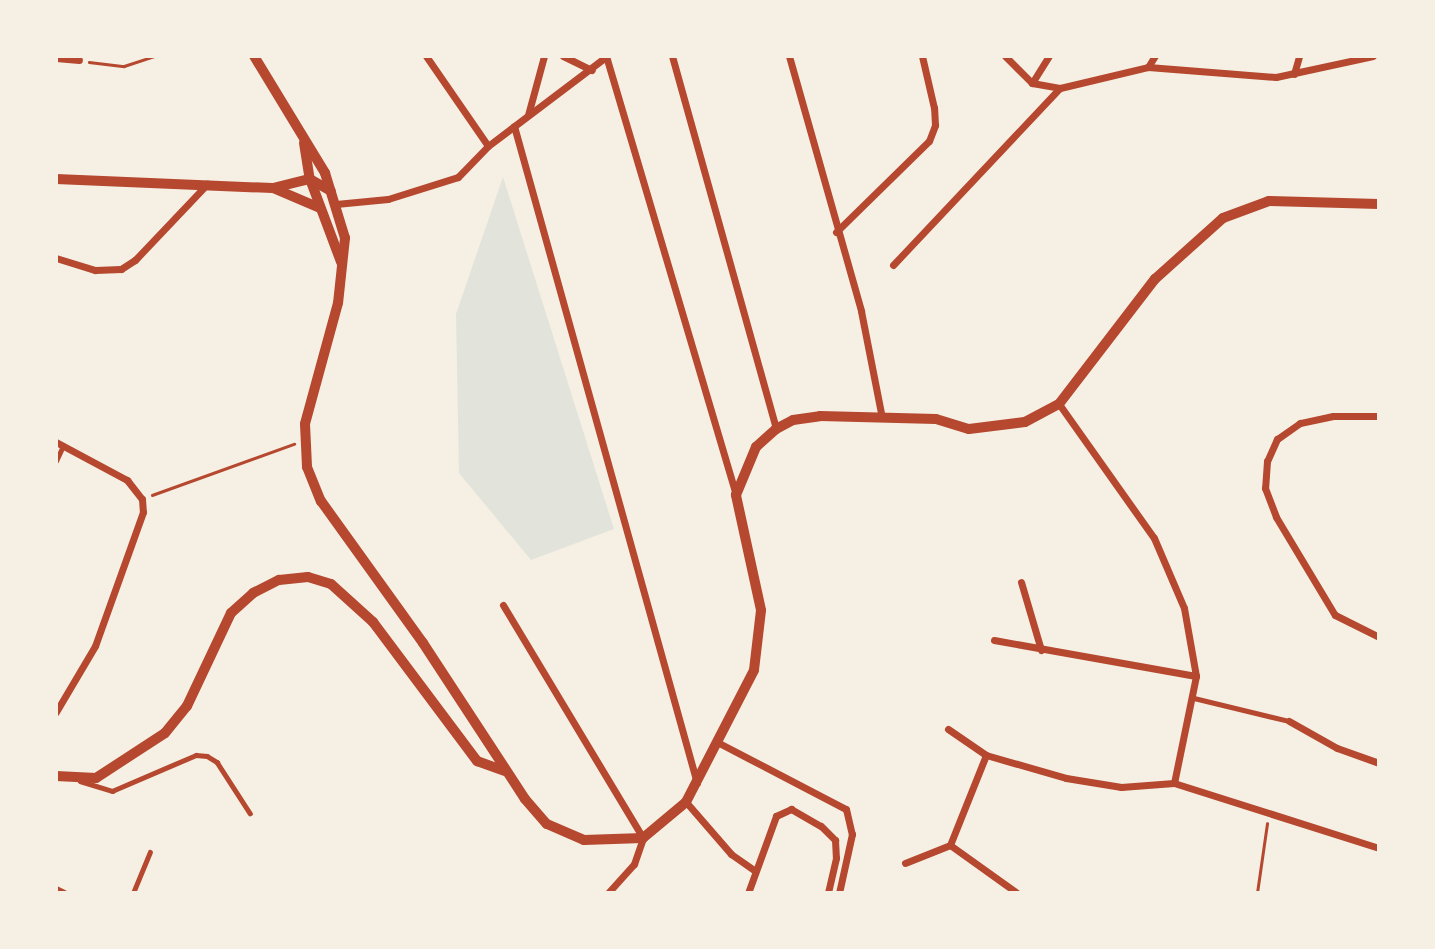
<!DOCTYPE html>
<style>
body{margin:0}
#map{position:relative;width:1435px;height:949px;overflow:hidden;background:#f6efe4;font-family:Signika,sans-serif}
div>[style]{position:absolute}
.green>*{inset:0;background:#e2e4dc}
.path>*{height:2.5px;margin:-1.25px;padding:0 1.25px;transform-origin:1.25px;border-radius:1.25px;background:#b5482f}
.service>*{height:4.5px;margin:-2.25px;padding:0 2.25px;transform-origin:2.25px;border-radius:2.25px;background:#b5482f}
.minor>*{height:7px;margin:-3.5px;padding:0 3.5px;transform-origin:3.5px;border-radius:3.5px;background:#b5482f}
.tertiary>*{height:10px;margin:-5px;padding:0 5px;transform-origin:5px;border-radius:5px;background:#b5482f}
span{translate:-50% -50%;white-space:nowrap;text-align:center;line-height:1.15;-webkit-text-stroke:7px #f6efe4;paint-order:stroke}
.frame{position:absolute;inset:0;border:58px solid #f6efe4;pointer-events:none}
</style>
<div id="map">
<div class="green">
<div style="clip-path:polygon(503px 177px,614px 529px,531px 560px,459px 473px,456px 314px)"></div>
</div>
<div class="path">
<div style="left:89px;top:62px;width:35px;rotate:7deg"></div>
<div style="left:124px;top:66px;width:32px;rotate:-18deg"></div>
<div style="left:152px;top:495px;width:151px;rotate:-19.8deg"></div>
<div style="left:1257px;top:893px;width:70px;rotate:-81.8deg"></div>
</div>
<div class="service">
<div style="left:56px;top:461px;width:17px;rotate:-65deg"></div>
<div style="left:1194px;top:698px;width:98px;rotate:13.6deg"></div>
<div style="left:80px;top:781px;width:34px;rotate:17deg"></div>
<div style="left:112px;top:791px;width:91px;rotate:-23.2deg"></div>
<div style="left:196px;top:755px;width:11px;rotate:5deg"></div>
<div style="left:207px;top:756px;width:12px;rotate:31deg"></div>
<div style="left:217px;top:762px;width:61px;rotate:57.1deg"></div>
<div style="left:133px;top:893px;width:44px;rotate:-67.5deg"></div>
</div>
<div class="minor">
<div style="left:426px;top:56px;width:109px;rotate:55.4deg"></div>
<div style="left:563px;top:56px;width:32px;rotate:26deg"></div>
<div style="left:606px;top:56px;width:458px;rotate:73.5deg"></div>
<div style="left:672px;top:56px;width:387px;rotate:74.4deg"></div>
<div style="left:789px;top:56px;width:265px;rotate:74.2deg"></div>
<div style="left:861px;top:311px;width:109px;rotate:78.9deg"></div>
<div style="left:1005px;top:56px;width:38px;rotate:45deg"></div>
<div style="left:1032px;top:83px;width:28px;rotate:10deg"></div>
<div style="left:1060px;top:88px;width:90px;rotate:-13.4deg"></div>
<div style="left:1148px;top:67px;width:128px;rotate:4.5deg"></div>
<div style="left:1276px;top:77px;width:99px;rotate:-12.2deg"></div>
<div style="left:56px;top:58px;width:23px;rotate:5deg"></div>
<div style="left:1148px;top:67px;width:13px;rotate:-58deg"></div>
<div style="left:1294px;top:74px;width:19px;rotate:-74deg"></div>
<div style="left:1032px;top:83px;width:32px;rotate:-58deg"></div>
<div style="left:528px;top:115px;width:61px;rotate:-74.8deg"></div>
<div style="left:514px;top:126px;width:682px;rotate:74.44deg"></div>
<div style="left:336px;top:204px;width:52px;rotate:-5.5deg"></div>
<div style="left:388px;top:199px;width:73px;rotate:-17.4deg"></div>
<div style="left:458px;top:177px;width:43px;rotate:-45.9deg"></div>
<div style="left:488px;top:146px;width:149px;rotate:-37.1deg"></div>
<div style="left:836px;top:232px;width:130px;rotate:-44.4deg"></div>
<div style="left:929px;top:141px;width:17px;rotate:-69deg"></div>
<div style="left:935px;top:125px;width:17px;rotate:-93deg"></div>
<div style="left:934px;top:108px;width:53px;rotate:-103deg"></div>
<div style="left:56px;top:258px;width:41px;rotate:17.1deg"></div>
<div style="left:95px;top:270px;width:26px;rotate:-2deg"></div>
<div style="left:121px;top:269px;width:17px;rotate:-33deg"></div>
<div style="left:135px;top:260px;width:105px;rotate:-46.5deg"></div>
<div style="left:893px;top:265px;width:243px;rotate:-46.7deg"></div>
<div style="left:1059px;top:404px;width:164px;rotate:54.7deg"></div>
<div style="left:1154px;top:538px;width:76px;rotate:66.8deg"></div>
<div style="left:1184px;top:608px;width:69px;rotate:80deg"></div>
<div style="left:1196px;top:676px;width:109px;rotate:101.6deg"></div>
<div style="left:1379px;top:416px;width:46px;rotate:180deg"></div>
<div style="left:1333px;top:416px;width:34px;rotate:168deg"></div>
<div style="left:1300px;top:423px;width:28px;rotate:145deg"></div>
<div style="left:1277px;top:439px;width:24px;rotate:114deg"></div>
<div style="left:1267px;top:461px;width:27px;rotate:94deg"></div>
<div style="left:1265px;top:488px;width:31px;rotate:69deg"></div>
<div style="left:1276px;top:517px;width:114px;rotate:59deg"></div>
<div style="left:1335px;top:615px;width:49px;rotate:26.6deg"></div>
<div style="left:56px;top:442px;width:81px;rotate:28.2deg"></div>
<div style="left:127px;top:480px;width:24px;rotate:52deg"></div>
<div style="left:142px;top:499px;width:13px;rotate:86deg"></div>
<div style="left:143px;top:512px;width:142px;rotate:109.7deg"></div>
<div style="left:95px;top:646px;width:77px;rotate:120.6deg"></div>
<div style="left:1021px;top:582px;width:71px;rotate:73.6deg"></div>
<div style="left:503px;top:605px;width:272px;rotate:59deg"></div>
<div style="left:643px;top:838px;width:28px;rotate:109deg"></div>
<div style="left:634px;top:864px;width:39px;rotate:132deg"></div>
<div style="left:994px;top:640px;width:205px;rotate:10.1deg"></div>
<div style="left:1289px;top:721px;width:55px;rotate:29.4deg"></div>
<div style="left:1337px;top:748px;width:45px;rotate:19.7deg"></div>
<div style="left:948px;top:729px;width:46px;rotate:34.4deg"></div>
<div style="left:986px;top:755px;width:83px;rotate:16deg"></div>
<div style="left:1066px;top:778px;width:56px;rotate:9.3deg"></div>
<div style="left:1121px;top:787px;width:53px;rotate:-4.3deg"></div>
<div style="left:1174px;top:783px;width:215px;rotate:17.6deg"></div>
<div style="left:719px;top:743px;width:143px;rotate:27.5deg"></div>
<div style="left:846px;top:809px;width:26px;rotate:77deg"></div>
<div style="left:852px;top:834px;width:60px;rotate:102.4deg"></div>
<div style="left:686px;top:802px;width:69px;rotate:49.1deg"></div>
<div style="left:731px;top:854px;width:29px;rotate:35deg"></div>
<div style="left:950px;top:845px;width:82px;rotate:35.6deg"></div>
<div style="left:905px;top:863px;width:48px;rotate:-21.8deg"></div>
<div style="left:950px;top:845px;width:97px;rotate:-68.2deg"></div>
<div style="left:56px;top:889px;width:9px;rotate:27deg"></div>
<div style="left:748px;top:893px;width:82px;rotate:-70deg"></div>
<div style="left:776px;top:816px;width:17px;rotate:-25deg"></div>
<div style="left:791px;top:809px;width:34px;rotate:30deg"></div>
<div style="left:821px;top:826px;width:20px;rotate:45deg"></div>
<div style="left:835px;top:840px;width:18px;rotate:87deg"></div>
<div style="left:836px;top:858px;width:36px;rotate:103deg"></div>
</div>
<div class="tertiary">
<div style="left:254px;top:56px;width:137px;rotate:58.7deg"></div>
<div style="left:325px;top:173px;width:68px;rotate:72.9deg"></div>
<div style="left:345px;top:238px;width:65px;rotate:96.1deg"></div>
<div style="left:338px;top:303px;width:125px;rotate:105.3deg"></div>
<div style="left:305px;top:424px;width:43px;rotate:87.3deg"></div>
<div style="left:307px;top:467px;width:37px;rotate:68deg"></div>
<div style="left:321px;top:501px;width:175px;rotate:54.3deg"></div>
<div style="left:423px;top:643px;width:186px;rotate:56.8deg"></div>
<div style="left:525px;top:799px;width:33px;rotate:49deg"></div>
<div style="left:547px;top:824px;width:40px;rotate:23.4deg"></div>
<div style="left:584px;top:840px;width:59px;rotate:-1.9deg"></div>
<div style="left:643px;top:838px;width:56px;rotate:-39.9deg"></div>
<div style="left:686px;top:802px;width:148px;rotate:-62.7deg"></div>
<div style="left:754px;top:670px;width:60px;rotate:-83.3deg"></div>
<div style="left:761px;top:610px;width:118px;rotate:-102.3deg"></div>
<div style="left:736px;top:495px;width:52px;rotate:-67.4deg"></div>
<div style="left:756px;top:447px;width:27px;rotate:-42deg"></div>
<div style="left:776px;top:429px;width:19px;rotate:-28deg"></div>
<div style="left:793px;top:420px;width:27px;rotate:-8deg"></div>
<div style="left:820px;top:416px;width:116px;rotate:1.5deg"></div>
<div style="left:936px;top:419px;width:34px;rotate:17deg"></div>
<div style="left:969px;top:429px;width:56px;rotate:-7.1deg"></div>
<div style="left:1025px;top:422px;width:38px;rotate:-28deg"></div>
<div style="left:1059px;top:404px;width:158px;rotate:-52.5deg"></div>
<div style="left:1155px;top:279px;width:91px;rotate:-41.9deg"></div>
<div style="left:1223px;top:218px;width:49px;rotate:-20.3deg"></div>
<div style="left:1269px;top:201px;width:110px;rotate:1.6deg"></div>
<div style="left:304px;top:143px;width:36px;rotate:81deg"></div>
<div style="left:310px;top:179px;width:89px;rotate:69.5deg"></div>
<div style="left:56px;top:179px;width:217px;rotate:2.4deg"></div>
<div style="left:273px;top:188px;width:38px;rotate:-14deg"></div>
<div style="left:310px;top:179px;width:24px;rotate:30deg"></div>
<div style="left:273px;top:188px;width:51px;rotate:23.1deg"></div>
<div style="left:56px;top:776px;width:40px;rotate:2.9deg"></div>
<div style="left:96px;top:778px;width:82px;rotate:-33.1deg"></div>
<div style="left:165px;top:733px;width:35px;rotate:-51deg"></div>
<div style="left:187px;top:706px;width:103px;rotate:-64.7deg"></div>
<div style="left:231px;top:613px;width:30px;rotate:-42deg"></div>
<div style="left:253px;top:593px;width:29px;rotate:-27deg"></div>
<div style="left:279px;top:580px;width:29px;rotate:-6deg"></div>
<div style="left:308px;top:577px;width:24px;rotate:17deg"></div>
<div style="left:331px;top:584px;width:57px;rotate:42.1deg"></div>
<div style="left:373px;top:622px;width:174px;rotate:53.2deg"></div>
<div style="left:477px;top:761px;width:29px;rotate:20deg"></div>
</div>
<div class="frame"></div>
</div>
